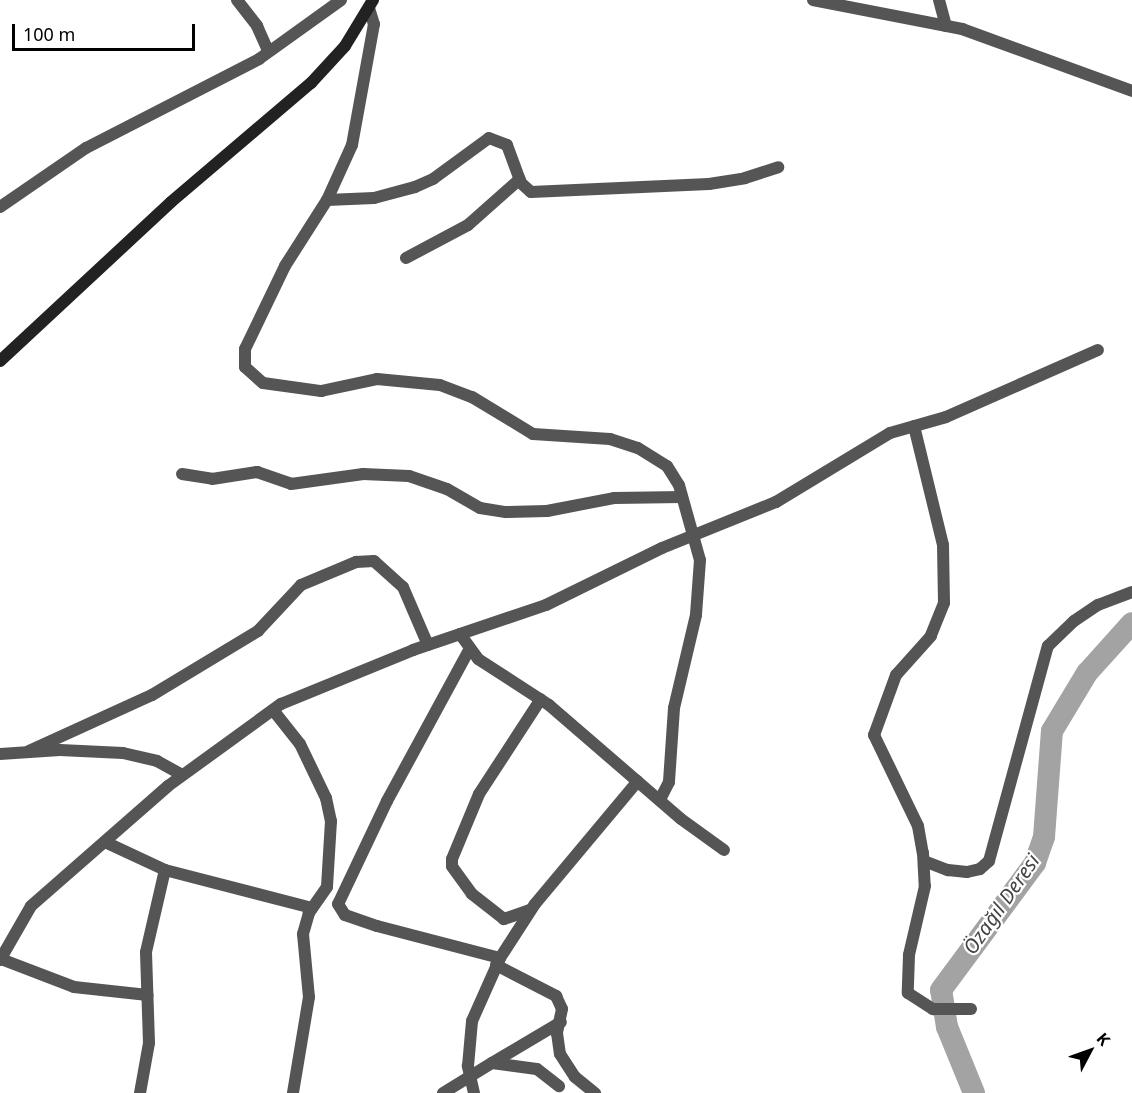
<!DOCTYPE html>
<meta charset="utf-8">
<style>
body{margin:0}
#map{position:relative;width:1132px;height:1093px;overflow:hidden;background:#fff;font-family:"Noto Sans",sans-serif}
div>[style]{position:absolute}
.river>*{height:22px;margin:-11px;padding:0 11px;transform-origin:11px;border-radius:11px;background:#a3a3a3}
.street>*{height:12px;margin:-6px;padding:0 6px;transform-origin:6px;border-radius:6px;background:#555}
.secondary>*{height:12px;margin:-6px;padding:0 6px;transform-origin:6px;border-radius:6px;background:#222}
span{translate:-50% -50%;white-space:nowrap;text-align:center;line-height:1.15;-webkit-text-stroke:4.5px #fff;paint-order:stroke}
.water-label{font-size:20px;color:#444;font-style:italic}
.north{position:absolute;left:1060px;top:1021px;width:60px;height:60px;-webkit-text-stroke:4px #fff;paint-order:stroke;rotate:49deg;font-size:16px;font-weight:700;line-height:24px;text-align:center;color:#000}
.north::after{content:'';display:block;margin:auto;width:21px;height:27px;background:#000;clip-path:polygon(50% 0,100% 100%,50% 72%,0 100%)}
.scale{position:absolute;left:12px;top:24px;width:183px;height:27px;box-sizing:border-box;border:3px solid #000;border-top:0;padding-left:8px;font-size:18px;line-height:21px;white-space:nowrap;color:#000;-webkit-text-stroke:4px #fff;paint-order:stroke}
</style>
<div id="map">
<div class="river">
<div style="left:974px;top:1093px;width:71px;rotate:-112.2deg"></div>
<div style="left:947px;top:1027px;width:37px;rotate:-99deg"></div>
<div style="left:941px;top:990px;width:158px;rotate:-53.5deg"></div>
<div style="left:1035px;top:863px;width:28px;rotate:-71deg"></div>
<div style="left:1044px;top:837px;width:106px;rotate:-85.7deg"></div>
<div style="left:1052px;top:731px;width:68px;rotate:-58.9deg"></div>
<div style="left:1087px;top:673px;width:67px;rotate:-48deg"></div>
</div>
<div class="street">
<div style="left:237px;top:0;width:33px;rotate:52deg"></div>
<div style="left:257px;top:26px;width:27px;rotate:66deg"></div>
<div style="left:813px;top:0;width:152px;rotate:11deg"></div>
<div style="left:962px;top:29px;width:181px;rotate:20deg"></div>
<div style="left:939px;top:0;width:27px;rotate:75deg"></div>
<div style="left:369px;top:8px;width:17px;rotate:73deg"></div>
<div style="left:374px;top:24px;width:123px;rotate:100.3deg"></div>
<div style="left:352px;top:145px;width:60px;rotate:114.4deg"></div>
<div style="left:327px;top:200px;width:78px;rotate:122.5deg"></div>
<div style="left:285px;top:266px;width:92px;rotate:115.7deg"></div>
<div style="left:245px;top:349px;width:18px;rotate:90deg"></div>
<div style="left:245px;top:367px;width:24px;rotate:42deg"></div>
<div style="left:263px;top:383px;width:59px;rotate:7.9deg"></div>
<div style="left:321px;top:391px;width:57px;rotate:-12.1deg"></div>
<div style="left:377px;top:379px;width:63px;rotate:5.4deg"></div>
<div style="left:440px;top:385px;width:34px;rotate:21deg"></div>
<div style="left:472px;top:397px;width:71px;rotate:31.2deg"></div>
<div style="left:533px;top:434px;width:77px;rotate:3.7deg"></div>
<div style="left:610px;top:439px;width:29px;rotate:18deg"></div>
<div style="left:638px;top:448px;width:34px;rotate:32deg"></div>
<div style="left:667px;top:466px;width:22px;rotate:58deg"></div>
<div style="left:679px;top:485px;width:78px;rotate:74.4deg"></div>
<div style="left:700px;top:560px;width:55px;rotate:94.2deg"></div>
<div style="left:696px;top:615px;width:96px;rotate:103.3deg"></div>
<div style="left:674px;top:708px;width:74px;rotate:93.9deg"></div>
<div style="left:669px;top:782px;width:20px;rotate:117deg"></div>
<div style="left:327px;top:200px;width:47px;rotate:-2.4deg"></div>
<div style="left:374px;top:198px;width:42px;rotate:-15deg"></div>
<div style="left:415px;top:187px;width:20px;rotate:-24deg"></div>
<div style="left:433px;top:179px;width:69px;rotate:-36.2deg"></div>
<div style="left:489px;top:138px;width:19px;rotate:21deg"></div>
<div style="left:507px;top:145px;width:40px;rotate:69.8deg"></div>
<div style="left:521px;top:183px;width:13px;rotate:42deg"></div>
<div style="left:531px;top:192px;width:178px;rotate:-2.6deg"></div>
<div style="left:709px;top:184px;width:36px;rotate:-9deg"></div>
<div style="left:745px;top:178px;width:35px;rotate:-18deg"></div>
<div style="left:0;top:207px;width:104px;rotate:-34.5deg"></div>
<div style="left:86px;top:148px;width:195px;rotate:-27.2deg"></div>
<div style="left:259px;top:59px;width:101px;rotate:-35.7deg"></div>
<div style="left:406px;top:258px;width:70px;rotate:-28deg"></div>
<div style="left:468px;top:225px;width:69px;rotate:-41.5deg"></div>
<div style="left:914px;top:426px;width:122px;rotate:76.3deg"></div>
<div style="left:943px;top:545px;width:58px;rotate:89deg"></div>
<div style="left:944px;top:603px;width:35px;rotate:112deg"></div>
<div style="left:931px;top:636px;width:52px;rotate:131.9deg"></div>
<div style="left:896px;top:675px;width:64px;rotate:110.1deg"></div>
<div style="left:874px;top:735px;width:101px;rotate:64.2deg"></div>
<div style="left:918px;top:826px;width:27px;rotate:80deg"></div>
<div style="left:923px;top:853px;width:33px;rotate:87deg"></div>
<div style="left:925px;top:886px;width:71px;rotate:103.1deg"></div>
<div style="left:909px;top:955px;width:38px;rotate:92deg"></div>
<div style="left:908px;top:993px;width:30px;rotate:33deg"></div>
<div style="left:933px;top:1009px;width:38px"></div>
<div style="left:182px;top:474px;width:30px;rotate:9deg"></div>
<div style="left:212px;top:479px;width:46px;rotate:-8.8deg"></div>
<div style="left:257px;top:472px;width:36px;rotate:19deg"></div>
<div style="left:291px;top:484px;width:73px;rotate:-7.9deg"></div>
<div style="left:363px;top:474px;width:46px;rotate:2.5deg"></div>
<div style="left:409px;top:476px;width:40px;rotate:18.9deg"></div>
<div style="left:447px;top:489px;width:38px;rotate:30deg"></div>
<div style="left:480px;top:508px;width:26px;rotate:9deg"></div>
<div style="left:506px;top:512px;width:41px;rotate:-1.4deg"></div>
<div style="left:547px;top:511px;width:68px;rotate:-11deg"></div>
<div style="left:614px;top:498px;width:68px;rotate:-0.8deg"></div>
<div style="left:460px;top:634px;width:31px;rotate:54deg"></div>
<div style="left:478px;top:659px;width:85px;rotate:32.9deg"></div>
<div style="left:549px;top:705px;width:174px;rotate:40.8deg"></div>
<div style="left:681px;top:819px;width:53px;rotate:35.8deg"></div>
<div style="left:469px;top:650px;width:172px;rotate:118.5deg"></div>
<div style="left:387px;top:801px;width:114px;rotate:115.4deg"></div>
<div style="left:338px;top:904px;width:13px;rotate:58deg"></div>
<div style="left:345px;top:915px;width:34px;rotate:19deg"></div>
<div style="left:377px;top:926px;width:127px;rotate:14.6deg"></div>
<div style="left:273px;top:710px;width:43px;rotate:51.5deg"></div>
<div style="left:300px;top:744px;width:60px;rotate:64.3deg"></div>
<div style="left:326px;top:798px;width:24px;rotate:78deg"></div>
<div style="left:331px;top:821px;width:66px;rotate:93.5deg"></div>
<div style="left:327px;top:887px;width:32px;rotate:125deg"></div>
<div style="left:309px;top:913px;width:22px;rotate:106deg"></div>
<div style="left:303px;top:934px;width:63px;rotate:84.6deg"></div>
<div style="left:309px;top:997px;width:97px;rotate:99.5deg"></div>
<div style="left:29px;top:751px;width:135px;rotate:-24.5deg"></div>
<div style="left:152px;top:695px;width:124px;rotate:-31.1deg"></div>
<div style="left:258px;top:631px;width:63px;rotate:-46.9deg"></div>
<div style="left:301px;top:585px;width:60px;rotate:-22.7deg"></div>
<div style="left:356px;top:562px;width:18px;rotate:-3deg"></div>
<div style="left:374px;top:561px;width:39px;rotate:42deg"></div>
<div style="left:403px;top:587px;width:63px;rotate:66.7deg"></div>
<div style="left:0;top:754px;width:60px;rotate:-3.8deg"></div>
<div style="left:60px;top:750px;width:63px;rotate:2.7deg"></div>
<div style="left:123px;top:753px;width:35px;rotate:13deg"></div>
<div style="left:157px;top:761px;width:29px;rotate:29deg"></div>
<div style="left:105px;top:842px;width:66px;rotate:25deg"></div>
<div style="left:165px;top:870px;width:152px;rotate:14.5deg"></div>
<div style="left:924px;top:861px;width:26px;rotate:21deg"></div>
<div style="left:948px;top:870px;width:19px;rotate:6deg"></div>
<div style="left:967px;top:872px;width:13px;rotate:-13deg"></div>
<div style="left:980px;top:869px;width:12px;rotate:-42deg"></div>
<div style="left:989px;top:861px;width:223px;rotate:-74.7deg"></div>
<div style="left:1048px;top:646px;width:36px;rotate:-44deg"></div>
<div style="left:1074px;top:621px;width:29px;rotate:-34deg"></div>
<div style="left:1098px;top:605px;width:36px;rotate:-21deg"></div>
<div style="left:530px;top:910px;width:28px;rotate:161deg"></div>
<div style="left:504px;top:919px;width:41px;rotate:-142deg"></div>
<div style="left:472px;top:894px;width:34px;rotate:-126deg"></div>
<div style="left:452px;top:866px;width:7px;rotate:-90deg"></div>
<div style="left:452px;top:859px;width:70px;rotate:-67.4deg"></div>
<div style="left:479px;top:794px;width:113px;rotate:-56.9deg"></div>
<div style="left:1px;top:959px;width:78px;rotate:21deg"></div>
<div style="left:74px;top:987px;width:74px;rotate:6.2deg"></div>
<div style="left:0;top:960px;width:62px;rotate:-60.1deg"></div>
<div style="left:31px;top:906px;width:182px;rotate:-41.2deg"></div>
<div style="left:168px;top:786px;width:140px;rotate:-36deg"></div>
<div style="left:281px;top:704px;width:143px;rotate:-22.2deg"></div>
<div style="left:413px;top:650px;width:140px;rotate:-18.7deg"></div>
<div style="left:546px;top:605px;width:129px;rotate:-26.2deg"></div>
<div style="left:662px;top:548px;width:123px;rotate:-22deg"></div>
<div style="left:776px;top:502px;width:133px;rotate:-31.2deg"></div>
<div style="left:890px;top:433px;width:58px;rotate:-15.9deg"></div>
<div style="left:946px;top:417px;width:166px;rotate:-23.8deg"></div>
<div style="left:496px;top:965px;width:68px;rotate:27.3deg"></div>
<div style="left:556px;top:996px;width:14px;rotate:65deg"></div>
<div style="left:562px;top:1009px;width:25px;rotate:102deg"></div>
<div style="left:557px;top:1033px;width:21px;rotate:82deg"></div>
<div style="left:560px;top:1054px;width:27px;rotate:57deg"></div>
<div style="left:575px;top:1077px;width:26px;rotate:39deg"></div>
<div style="left:492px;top:1063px;width:80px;rotate:-30.7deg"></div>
<div style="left:140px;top:1093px;width:51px;rotate:-79.8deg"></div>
<div style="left:149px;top:1043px;width:91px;rotate:-91.9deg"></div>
<div style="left:146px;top:952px;width:84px;rotate:-77deg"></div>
<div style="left:443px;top:1093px;width:57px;rotate:-31.5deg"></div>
<div style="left:492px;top:1063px;width:45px;rotate:7.6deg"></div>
<div style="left:537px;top:1069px;width:28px;rotate:38deg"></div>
<div style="left:474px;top:1093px;width:28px;rotate:-103deg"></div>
<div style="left:468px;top:1066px;width:45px;rotate:-84.9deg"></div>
<div style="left:472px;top:1021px;width:69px;rotate:-66deg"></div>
<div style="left:500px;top:958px;width:64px;rotate:-57.1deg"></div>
<div style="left:535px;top:904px;width:160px;rotate:-50.1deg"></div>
</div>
<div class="secondary">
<div style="left:0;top:361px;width:233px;rotate:-42.9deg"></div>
<div style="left:171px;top:202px;width:184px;rotate:-40.4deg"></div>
<div style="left:311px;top:83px;width:50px;rotate:-47.4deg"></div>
<div style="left:345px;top:46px;width:54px;rotate:-58.7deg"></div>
</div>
<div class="water-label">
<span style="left:1001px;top:904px;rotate:-55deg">Özağıl Deresi</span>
</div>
<div class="north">K</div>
<div class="scale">100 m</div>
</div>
